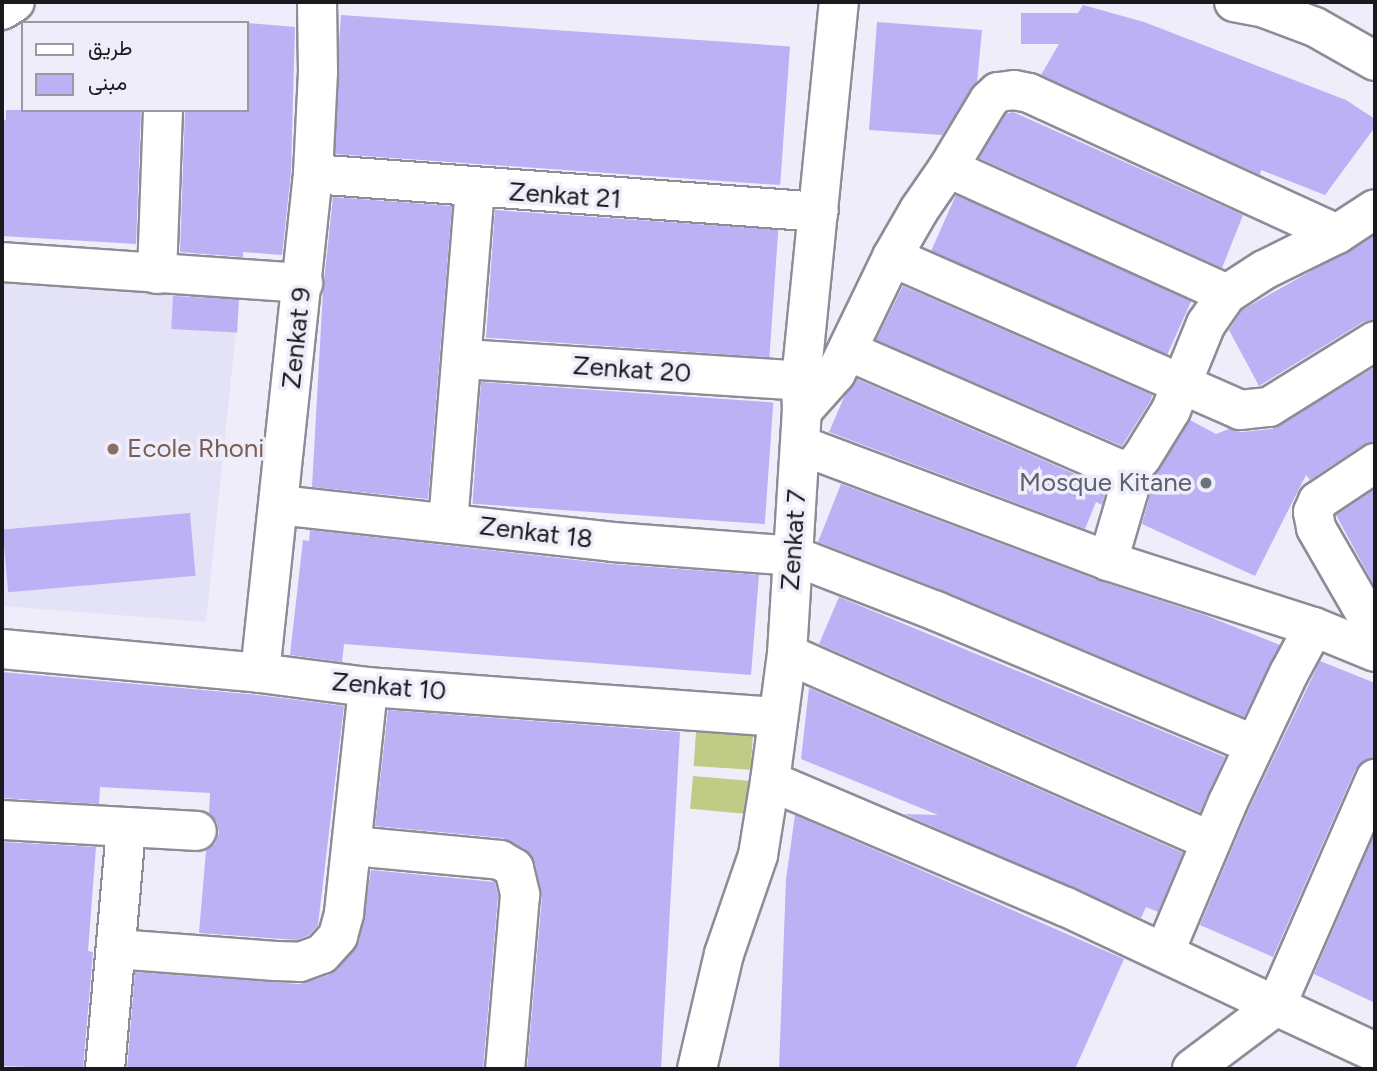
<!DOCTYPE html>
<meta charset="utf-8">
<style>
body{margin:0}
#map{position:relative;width:1377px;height:1071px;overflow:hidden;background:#efedfa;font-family:Figtree,Vazirmatn,sans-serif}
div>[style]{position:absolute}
.built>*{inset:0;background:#e4e2f6}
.green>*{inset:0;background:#c0cc86;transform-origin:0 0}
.building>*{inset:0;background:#bcb1f4;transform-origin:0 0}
.roads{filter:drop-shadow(2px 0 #8d8c97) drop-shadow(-2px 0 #8d8c97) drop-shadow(0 2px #8d8c97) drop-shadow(0 -2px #8d8c97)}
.street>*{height:38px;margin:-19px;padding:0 19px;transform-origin:19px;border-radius:19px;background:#fff}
.dots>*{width:19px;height:19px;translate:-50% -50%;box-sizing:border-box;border:4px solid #efedfa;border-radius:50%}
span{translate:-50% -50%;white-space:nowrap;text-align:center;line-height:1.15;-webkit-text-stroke:7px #efedfa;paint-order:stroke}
.street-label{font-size:26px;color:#1a191e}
.education-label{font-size:26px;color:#785e54}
.left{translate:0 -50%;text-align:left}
.worship-label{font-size:26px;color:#5b616d}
.right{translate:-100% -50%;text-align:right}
.frame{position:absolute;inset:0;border:4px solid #1a191e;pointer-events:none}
.legend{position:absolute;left:21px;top:21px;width:228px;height:91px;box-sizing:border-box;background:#efedfa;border:2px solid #9a98a2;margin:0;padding:9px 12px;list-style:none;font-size:21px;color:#1a191e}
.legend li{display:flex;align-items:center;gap:14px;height:35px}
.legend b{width:35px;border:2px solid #9a98a2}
</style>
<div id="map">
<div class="built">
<div style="clip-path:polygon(2px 270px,240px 291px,206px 622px,2px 606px)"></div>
</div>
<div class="green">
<div style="left:697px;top:718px;width:57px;height:48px;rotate:4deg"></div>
<div style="left:693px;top:776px;width:58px;height:33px;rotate:5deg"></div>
</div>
<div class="building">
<div style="clip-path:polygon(1083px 5px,1144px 22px,1346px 100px,1375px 119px,1375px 127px,1325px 195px,1261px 170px,1260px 175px,1041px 75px,1059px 44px,1021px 44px,1021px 13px,1078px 13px)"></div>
<div style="left:341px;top:15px;width:450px;height:139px;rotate:4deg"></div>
<div style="clip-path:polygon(877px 22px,982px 30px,977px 82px,942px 135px,869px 130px)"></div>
<div style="clip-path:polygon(247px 23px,295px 27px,291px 172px,282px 255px,243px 252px,243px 257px,180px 252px,185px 110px,247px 110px)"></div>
<div style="clip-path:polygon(6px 110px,141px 110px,136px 244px,2px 236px,2px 119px,6px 120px)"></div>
<div style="clip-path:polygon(1013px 112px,1243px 215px,1222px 268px,979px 158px,1006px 114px)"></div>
<div style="left:956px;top:195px;width:258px;height:62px;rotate:24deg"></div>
<div style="clip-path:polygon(333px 197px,452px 206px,428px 499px,312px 487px,323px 291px)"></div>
<div style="left:495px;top:210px;width:284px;height:128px;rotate:4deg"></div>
<div style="clip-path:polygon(1375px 235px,1375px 319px,1363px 322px,1259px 386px,1229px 330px,1242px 310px)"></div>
<div style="clip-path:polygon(903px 286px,1152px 395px,1151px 400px,1122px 446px,876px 340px)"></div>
<div style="left:173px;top:296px;width:66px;height:33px;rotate:3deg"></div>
<div style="clip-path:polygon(1375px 367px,1375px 441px,1363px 445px,1310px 480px,1306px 475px,1255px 576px,1142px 524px,1149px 499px,1148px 484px,1190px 420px,1216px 434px,1229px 429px,1242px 432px,1272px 429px)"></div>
<div style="clip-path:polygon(857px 379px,1100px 485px,1105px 494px,1102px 505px,1096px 502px,1085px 529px,829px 432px,845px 395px)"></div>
<div style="left:481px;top:382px;width:293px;height:122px;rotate:4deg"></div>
<div style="clip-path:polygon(841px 484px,1100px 581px,1207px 616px,1280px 645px,1244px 717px,944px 591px,818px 542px)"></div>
<div style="clip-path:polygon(1375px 489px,1375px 587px,1336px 515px)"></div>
<div style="left:190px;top:513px;width:63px;height:188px;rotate:85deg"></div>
<div style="clip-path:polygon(310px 530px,611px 564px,759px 575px,751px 675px,344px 644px,342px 662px,290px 655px,303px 540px,309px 541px)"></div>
<div style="clip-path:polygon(839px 597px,1225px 757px,1200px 812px,819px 644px)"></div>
<div style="clip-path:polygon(1320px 661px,1375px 683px,1375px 758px,1363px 761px,1355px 770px,1273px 957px,1200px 925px,1248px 811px)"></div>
<div style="clip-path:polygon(2px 672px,258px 695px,344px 706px,318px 925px,309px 935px,297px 940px,199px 933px,206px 851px,215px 844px,219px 833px,217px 822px,209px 813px,210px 793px,100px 787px,99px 804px,2px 798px)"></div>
<div style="clip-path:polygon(809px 688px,1183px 853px,1158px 912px,1146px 907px,1141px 918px,904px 814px,938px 815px,801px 759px)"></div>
<div style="clip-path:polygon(388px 710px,680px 732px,661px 1069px,527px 1069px,542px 897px,535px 863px,525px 849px,503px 838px,375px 826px)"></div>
<div style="clip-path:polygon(795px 815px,1124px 959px,1075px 1069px,779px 1069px,786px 879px)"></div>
<div style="clip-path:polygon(1375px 833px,1375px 1003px,1314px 974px)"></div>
<div style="clip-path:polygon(2px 842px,96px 847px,88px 951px,93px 952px,83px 1069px,2px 1066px)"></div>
<div style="clip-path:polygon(371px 870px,495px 882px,498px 896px,483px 1069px,127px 1069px,135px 972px,299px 984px,329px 975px,338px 969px,359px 942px)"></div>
</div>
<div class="roads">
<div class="street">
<div style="left:1234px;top:2px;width:31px;rotate:11deg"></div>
<div style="left:1264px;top:8px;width:54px;rotate:20.4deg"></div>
<div style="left:1315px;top:27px;width:69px;rotate:29.5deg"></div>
<div style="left:2px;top:10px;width:15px;rotate:-32deg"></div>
<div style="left:948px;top:168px;width:306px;rotate:24.3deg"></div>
<div style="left:313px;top:174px;width:507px;rotate:4.29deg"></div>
<div style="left:892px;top:257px;width:380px;rotate:23.7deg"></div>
<div style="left:1240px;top:410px;width:29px;rotate:-6deg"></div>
<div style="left:1269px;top:407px;width:125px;rotate:-31.9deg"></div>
<div style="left:2px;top:262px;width:302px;rotate:4deg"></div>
<div style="left:157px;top:274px;width:164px;rotate:-87.9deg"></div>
<div style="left:848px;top:351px;width:293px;rotate:23.5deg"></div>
<div style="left:1117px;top:468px;width:27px;rotate:66deg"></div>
<div style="left:1128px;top:493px;width:71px;rotate:106.4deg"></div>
<div style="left:464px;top:359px;width:338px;rotate:3.7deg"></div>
<div style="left:802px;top:411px;width:51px;rotate:-48.2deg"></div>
<div style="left:836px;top:373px;width:129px;rotate:-64.2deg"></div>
<div style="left:892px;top:257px;width:54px;rotate:-60.1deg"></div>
<div style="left:919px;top:210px;width:51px;rotate:-55.4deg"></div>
<div style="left:948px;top:168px;width:79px;rotate:-58.9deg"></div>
<div style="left:989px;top:100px;width:12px;rotate:-42deg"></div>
<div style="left:998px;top:92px;width:16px;rotate:-7deg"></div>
<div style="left:1014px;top:90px;width:15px;rotate:11deg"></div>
<div style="left:1029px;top:93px;width:339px;rotate:24.6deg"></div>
<div style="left:800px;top:445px;width:329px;rotate:20.6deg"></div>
<div style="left:1108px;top:561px;width:216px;rotate:17.8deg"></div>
<div style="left:1314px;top:627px;width:66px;rotate:22.3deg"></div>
<div style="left:1375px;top:463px;width:69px;rotate:146.3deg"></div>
<div style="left:1318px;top:501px;width:12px;rotate:114deg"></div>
<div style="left:1313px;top:512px;width:16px;rotate:79deg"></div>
<div style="left:1316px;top:528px;width:118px;rotate:60deg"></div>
<div style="left:1124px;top:479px;width:28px;rotate:-51deg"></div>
<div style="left:1142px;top:457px;width:55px;rotate:-58.3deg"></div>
<div style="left:1171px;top:410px;width:93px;rotate:-67.9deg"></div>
<div style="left:1206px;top:324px;width:37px;rotate:-55deg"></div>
<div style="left:1227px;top:294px;width:44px;rotate:-33deg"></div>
<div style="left:1264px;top:270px;width:81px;rotate:-26.3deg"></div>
<div style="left:1337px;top:234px;width:45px;rotate:-33.3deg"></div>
<div style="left:279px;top:505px;width:336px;rotate:6.3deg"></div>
<div style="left:613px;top:542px;width:182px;rotate:4.4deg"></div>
<div style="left:794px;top:556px;width:152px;rotate:21.2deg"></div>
<div style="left:936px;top:611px;width:345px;rotate:22.8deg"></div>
<div style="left:448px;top:523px;width:335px;rotate:-85.4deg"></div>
<div style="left:2px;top:649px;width:259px;rotate:5.3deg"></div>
<div style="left:260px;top:673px;width:109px;rotate:7.4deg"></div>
<div style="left:368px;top:687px;width:410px;rotate:4.2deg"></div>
<div style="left:787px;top:654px;width:463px;rotate:23.8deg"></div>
<div style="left:260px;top:673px;width:502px;rotate:-83.94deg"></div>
<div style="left:313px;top:174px;width:101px;rotate:-87.2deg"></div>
<div style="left:318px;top:73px;width:71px;rotate:-90.8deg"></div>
<div style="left:770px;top:781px;width:322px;rotate:23.1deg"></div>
<div style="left:1066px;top:907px;width:232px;rotate:25.2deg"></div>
<div style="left:1276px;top:1006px;width:248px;rotate:-66.4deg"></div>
<div style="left:2px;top:820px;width:195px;rotate:3.2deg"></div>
<div style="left:353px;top:846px;width:148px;rotate:5.4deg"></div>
<div style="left:500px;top:860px;width:16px;rotate:30deg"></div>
<div style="left:514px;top:868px;width:28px;rotate:77deg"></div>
<div style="left:520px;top:895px;width:175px;rotate:94.9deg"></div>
<div style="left:116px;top:949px;width:160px;rotate:4.3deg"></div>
<div style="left:276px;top:961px;width:24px;rotate:2deg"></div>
<div style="left:300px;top:962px;width:23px;rotate:-20deg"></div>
<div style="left:322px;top:954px;width:24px;rotate:-48deg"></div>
<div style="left:338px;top:936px;width:24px;rotate:-75deg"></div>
<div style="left:344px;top:913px;width:227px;rotate:-83.9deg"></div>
<div style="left:1165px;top:951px;width:162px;rotate:-67.1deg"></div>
<div style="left:1228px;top:802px;width:143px;rotate:-64.7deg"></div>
<div style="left:1289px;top:673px;width:52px;rotate:-61.5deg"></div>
<div style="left:105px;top:1069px;width:243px;rotate:-85deg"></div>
<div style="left:697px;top:1069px;width:118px;rotate:-76.8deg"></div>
<div style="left:724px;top:954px;width:105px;rotate:-71deg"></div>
<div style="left:758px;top:855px;width:75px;rotate:-80.8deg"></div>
<div style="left:770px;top:781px;width:128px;rotate:-82.4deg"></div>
<div style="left:787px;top:654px;width:243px;rotate:-86.5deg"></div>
<div style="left:802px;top:411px;width:30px;rotate:-92deg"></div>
<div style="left:801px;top:381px;width:381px;rotate:-84.3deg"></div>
<div style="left:1192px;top:1069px;width:105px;rotate:-36.9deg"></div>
<div style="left:1276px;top:1006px;width:109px;rotate:24.9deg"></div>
</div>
</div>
<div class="dots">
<div style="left:113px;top:449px;background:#8d6e63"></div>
<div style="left:1206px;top:483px;background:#6b7280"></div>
</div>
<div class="street-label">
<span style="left:565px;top:196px;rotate:4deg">Zenkat 21</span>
<span style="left:297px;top:338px;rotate:-84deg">Zenkat 9</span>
<span style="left:632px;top:370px;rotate:4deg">Zenkat 20</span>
<span style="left:536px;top:533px;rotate:7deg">Zenkat 18</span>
<span style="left:794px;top:540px;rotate:-86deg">Zenkat 7</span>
<span style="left:389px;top:687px;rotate:5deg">Zenkat 10</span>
</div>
<div class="education-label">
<span class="left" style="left:127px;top:449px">Ecole Rhoni</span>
</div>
<div class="worship-label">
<span class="right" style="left:1192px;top:483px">Mosque Kitane</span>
</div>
<div class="frame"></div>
<ul class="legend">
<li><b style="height:9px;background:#fff"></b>طريق</li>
<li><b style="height:19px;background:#bcb1f4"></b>مبنى</li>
</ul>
</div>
